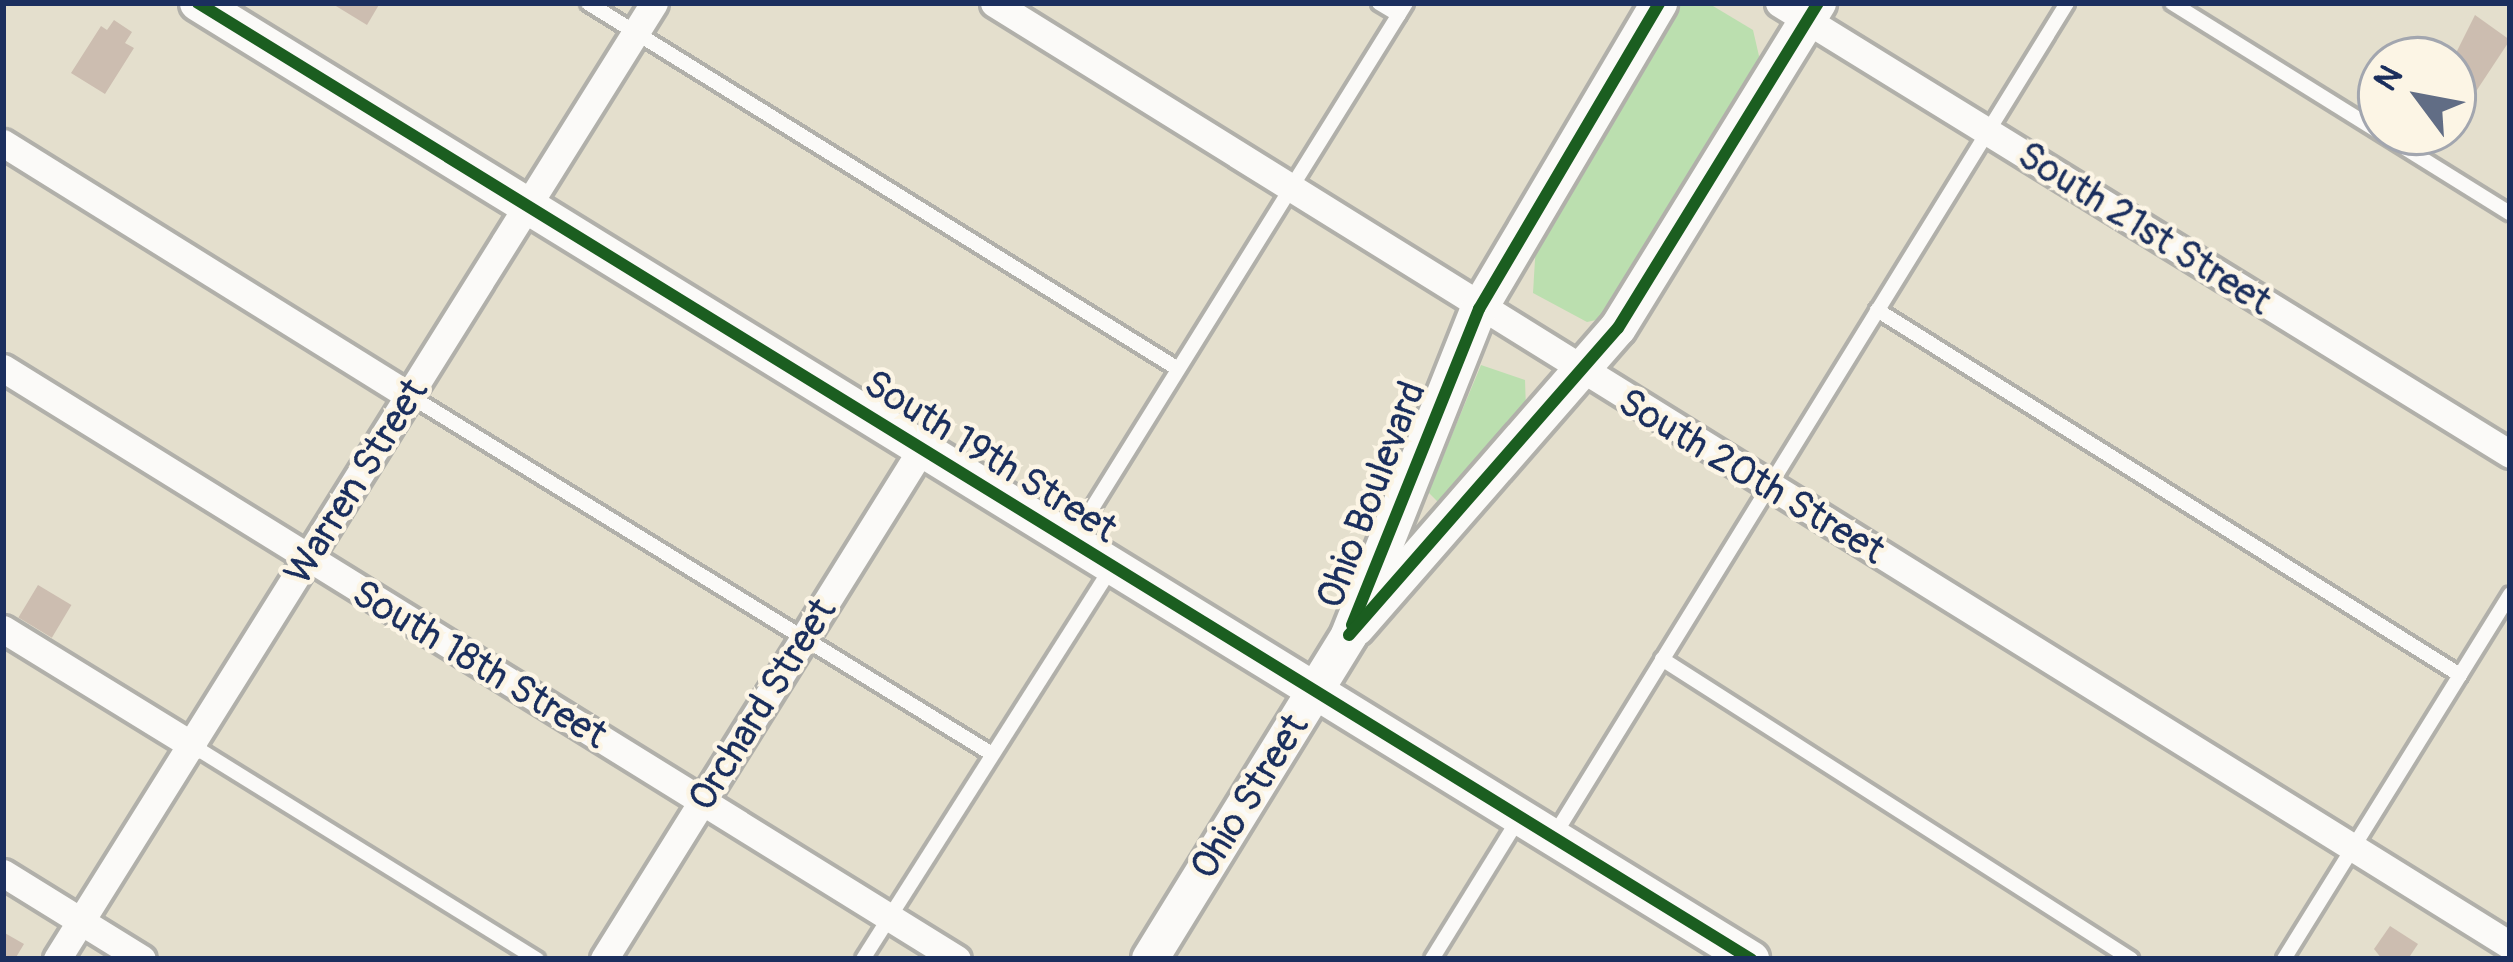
<!DOCTYPE html>
<style>
body{margin:0}
#map{position:relative;width:2513px;height:962px;overflow:hidden;background:#e4dfcd;font-family:Pangolin,sans-serif}
div>[style]{position:absolute}
.green>*{inset:0;background:#bbdfaf}
.building>*{inset:0;background:#ccbdb0;transform-origin:0 0}
.roads{filter:drop-shadow(3px 0 #b1b0aa) drop-shadow(-3px 0 #b1b0aa) drop-shadow(0 3px #b1b0aa) drop-shadow(0 -3px #b1b0aa)}
.service>*{height:14px;margin:-7px;padding:0 7px;transform-origin:7px;border-radius:7px;background:#fbfaf8}
.minor>*{height:27px;margin:-13.5px;padding:0 13.5px;transform-origin:13.5px;border-radius:13.5px;background:#fbfaf8}
.tertiary>*{height:36px;margin:-18px;padding:0 18px;transform-origin:18px;border-radius:18px;background:#fbfaf8}
.cycleway>*{height:12px;margin:-6px;padding:0 6px;transform-origin:6px;border-radius:6px;background:#1b5e20}
span{translate:-50% -50%;white-space:nowrap;text-align:center;line-height:1.15;-webkit-text-stroke:9px #fcf5e5;paint-order:stroke}
.street-label{font-size:39px;color:#1b2f5e}
.frame{position:absolute;inset:0;border:6px solid #1b2f5e;pointer-events:none}
.north{position:absolute;left:2357px;top:36px;width:120px;height:120px;box-sizing:border-box;background:#fcf5e5;border:3px solid #a2a6af;border-radius:50%;rotate:302deg;font-size:33px;font-weight:700;line-height:48px;text-align:center;color:#1b2f5e}
.north::after{content:'';display:block;margin:auto;width:42px;height:54px;background:#616d85;clip-path:polygon(50% 0,100% 100%,50% 72%,0 100%)}
</style>
<div id="map">
<div class="green">
<div style="clip-path:polygon(1678px 3px,1708px 3px,1753px 30px,1762px 69px,1601px 319px,1587px 322px,1533px 293px,1536px 243px)"></div>
<div style="clip-path:polygon(1481px 365px,1525px 380px,1526px 410px,1439px 503px,1428px 492px)"></div>
</div>
<div class="building">
<div style="clip-path:polygon(331px 3px,380px 3px,367px 25px)"></div>
<div style="clip-path:polygon(2475px 15px,2510px 40px,2469px 102px,2453px 91px,2453px 59px)"></div>
<div style="clip-path:polygon(114px 20px,132px 32px,125px 43px,134px 48px,105px 94px,71px 73px,101px 26px,107px 30px)"></div>
<div style="left:38px;top:585px;width:39px;height:38px;rotate:31deg"></div>
<div style="clip-path:polygon(2390px 926px,2418px 944px,2408px 959px,2382px 959px,2374px 949px)"></div>
<div style="clip-path:polygon(3px 932px,24px 944px,15px 959px,3px 959px)"></div>
</div>
<div class="roads">
<div class="service">
<div style="left:588px;top:3px;width:694px;rotate:31.81deg"></div>
<div style="left:1379px;top:3px;width:23px;rotate:31deg"></div>
<div style="left:2172px;top:3px;width:398px;rotate:31.9deg"></div>
<div style="left:1877px;top:310px;width:688px;rotate:32.05deg"></div>
<div style="left:410px;top:396px;width:683px;rotate:31.6deg"></div>
<div style="left:1073px;top:539px;width:631px;rotate:-58.15deg"></div>
<div style="left:1662px;top:659px;width:557px;rotate:32.61deg"></div>
<div style="left:193px;top:746px;width:405px;rotate:31.8deg"></div>
<div style="left:1555px;top:834px;width:976px;rotate:-58.36deg"></div>
<div style="left:863px;top:959px;width:463px;rotate:-57.6deg"></div>
<div style="left:1432px;top:959px;width:163px;rotate:-58.3deg"></div>
<div style="left:2284px;top:959px;width:429px;rotate:-58.2deg"></div>
</div>
<div class="minor">
<div style="left:994px;top:3px;width:1785px;rotate:31.86deg"></div>
<div style="left:1779px;top:3px;width:859px;rotate:31.67deg"></div>
<div style="left:3px;top:143px;width:479px;rotate:31.9deg"></div>
<div style="left:3px;top:368px;width:1122px;rotate:31.78deg"></div>
<div style="left:3px;top:629px;width:223px;rotate:31.6deg"></div>
<div style="left:3px;top:873px;width:163px;rotate:31.7deg"></div>
<div style="left:57px;top:959px;width:1127px;rotate:-58.02deg"></div>
<div style="left:604px;top:959px;width:600px;rotate:-58.09deg"></div>
</div>
<div class="tertiary">
<div style="left:198px;top:3px;width:1824px;rotate:31.62deg"></div>
<div style="left:1356px;top:628px;width:398px;rotate:-48.9deg"></div>
<div style="left:1618px;top:328px;width:382px;rotate:-58.4deg"></div>
<div style="left:1150px;top:959px;width:380px;rotate:-58.4deg"></div>
<div style="left:1349px;top:635px;width:351px;rotate:-68.3deg"></div>
<div style="left:1479px;top:309px;width:355px;rotate:-59.5deg"></div>
</div>
</div>
<div class="cycleway">
<div style="left:198px;top:3px;width:1824px;rotate:31.62deg"></div>
<div style="left:1352px;top:625px;width:341px;rotate:-68.1deg"></div>
<div style="left:1479px;top:309px;width:355px;rotate:-59.5deg"></div>
<div style="left:1349px;top:635px;width:408px;rotate:-48.8deg"></div>
<div style="left:1618px;top:328px;width:382px;rotate:-58.4deg"></div>
</div>
<div class="street-label">
<span style="left:2144px;top:229px;rotate:32deg">South 21st Street</span>
<span style="left:990px;top:457px;rotate:32deg">South 19th Street</span>
<span style="left:1751px;top:477px;rotate:31deg">South 20th Street</span>
<span style="left:357px;top:482px;rotate:-58deg">Warren Street</span>
<span style="left:1372px;top:495px;rotate:-69deg">Ohio Boulevard</span>
<span style="left:479px;top:665px;rotate:31deg">South 18th Street</span>
<span style="left:763px;top:705px;rotate:-58deg">Orchard Street</span>
<span style="left:1250px;top:797px;rotate:-58deg">Ohio Street</span>
</div>
<div class="frame"></div>
<div class="north">N</div>
</div>
